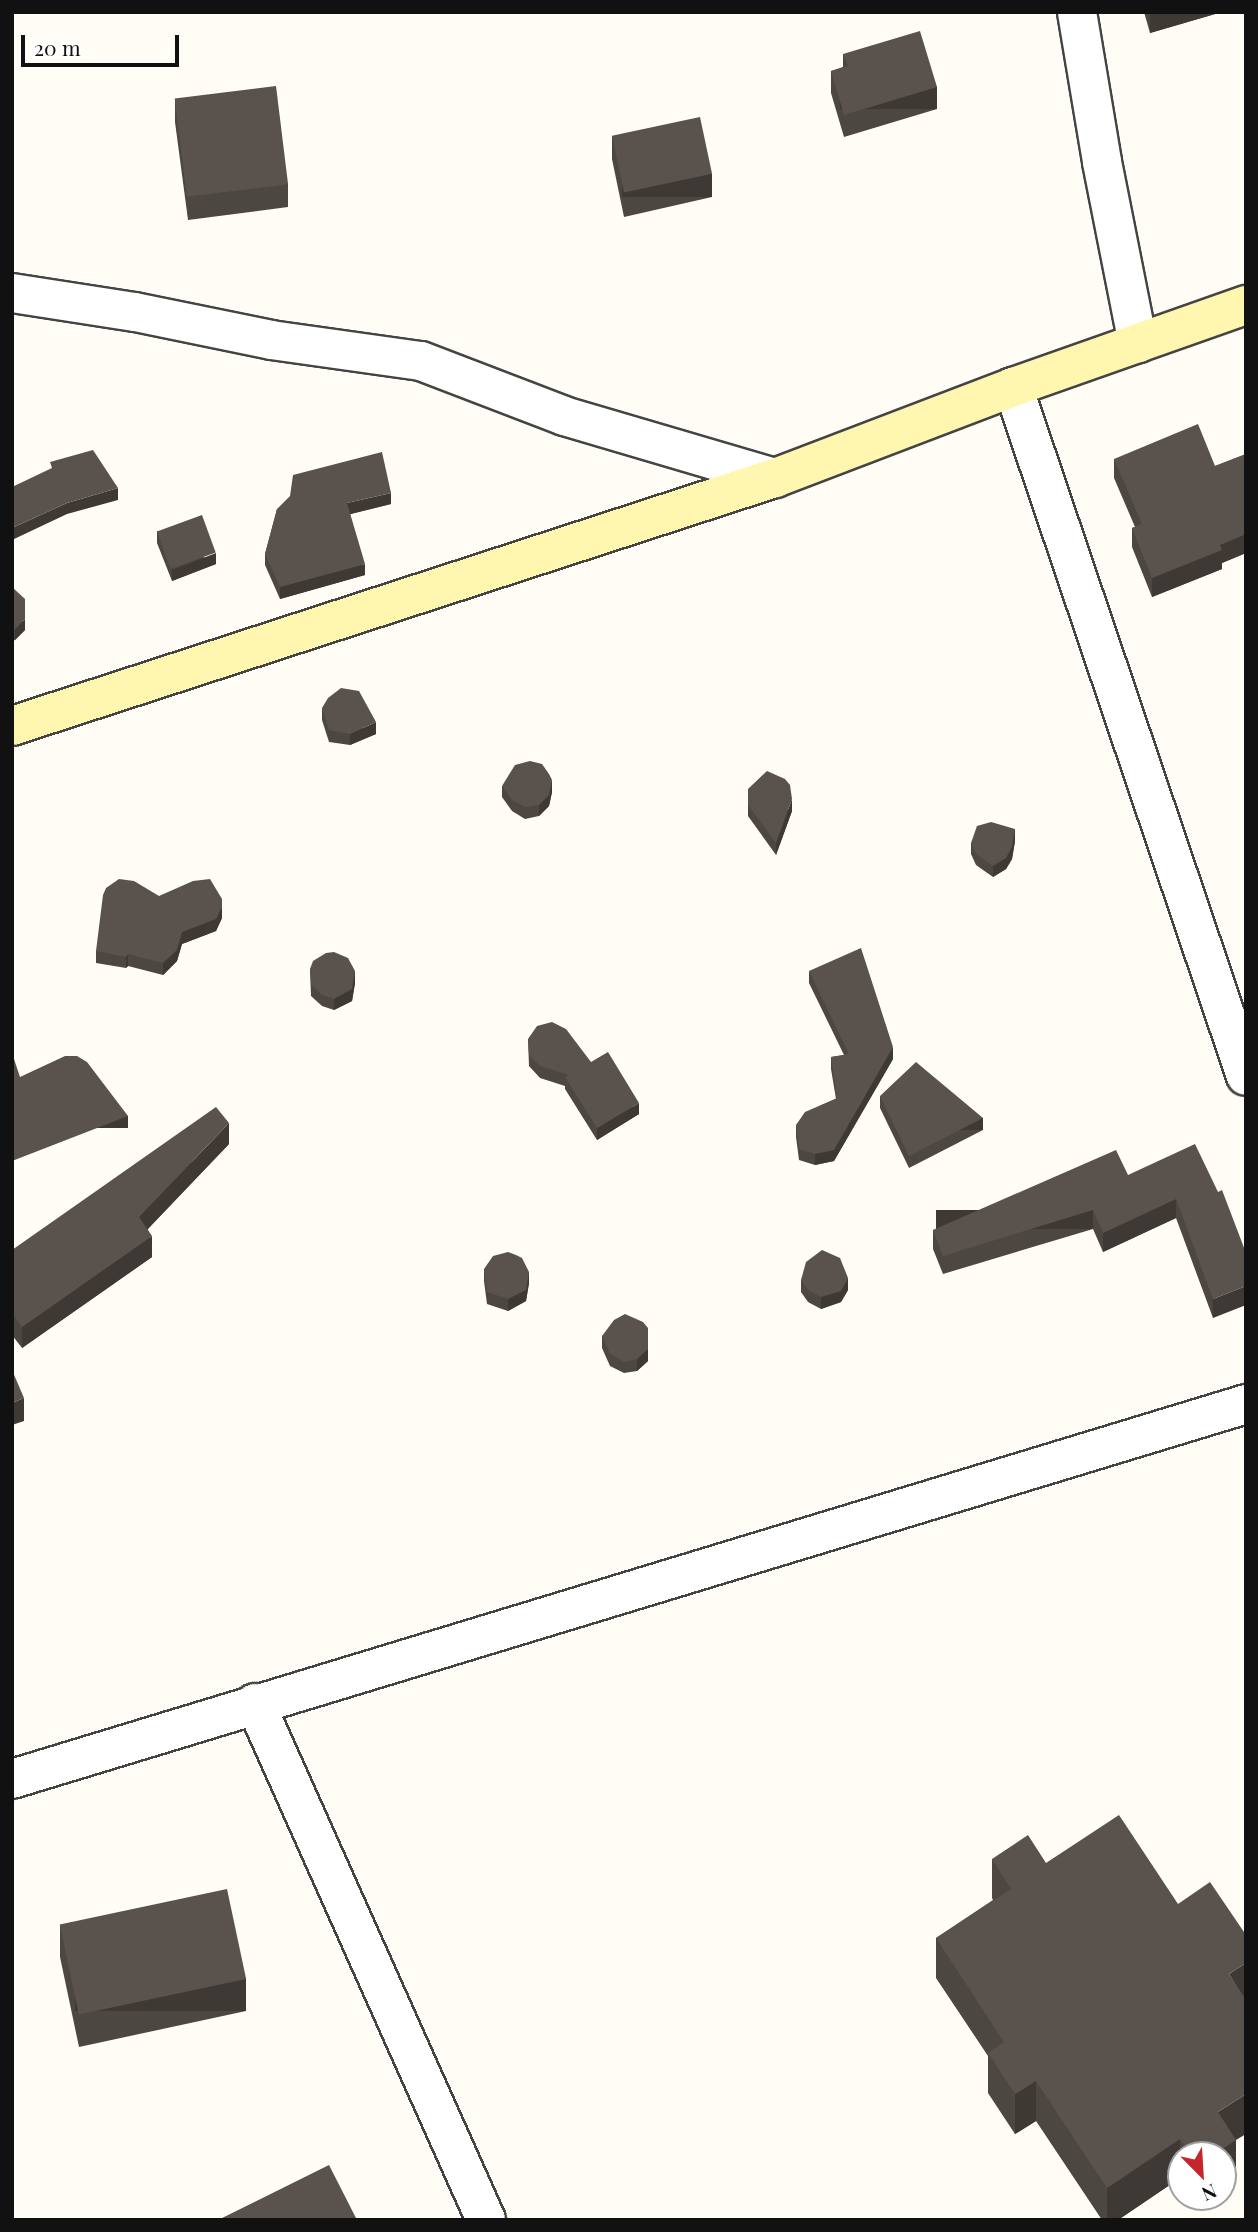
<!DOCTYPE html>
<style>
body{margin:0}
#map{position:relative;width:1258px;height:2232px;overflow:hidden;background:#fffdf5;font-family:"Playfair Display",serif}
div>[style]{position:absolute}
.roads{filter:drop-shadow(2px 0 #444) drop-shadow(-2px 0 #444) drop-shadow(0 2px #444) drop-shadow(0 -2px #444)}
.minor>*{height:38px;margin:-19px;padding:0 19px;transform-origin:19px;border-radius:19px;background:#fff}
.secondary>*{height:38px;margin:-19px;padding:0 19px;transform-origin:19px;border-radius:19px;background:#fff6b0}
.wall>*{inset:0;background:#4d4742}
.shaded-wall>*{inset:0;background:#3f3936;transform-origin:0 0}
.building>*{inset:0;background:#5a524d;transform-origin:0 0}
span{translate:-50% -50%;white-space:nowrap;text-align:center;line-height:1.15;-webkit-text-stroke:7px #fff;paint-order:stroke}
.frame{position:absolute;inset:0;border:14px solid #111;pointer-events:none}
.north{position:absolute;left:1167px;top:2141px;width:70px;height:70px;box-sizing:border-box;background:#fff;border:2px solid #a0a0a0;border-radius:50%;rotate:156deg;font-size:19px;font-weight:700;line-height:28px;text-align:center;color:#111}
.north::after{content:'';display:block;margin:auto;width:24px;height:32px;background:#c4262e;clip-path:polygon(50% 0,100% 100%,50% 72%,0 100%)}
.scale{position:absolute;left:21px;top:35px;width:158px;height:32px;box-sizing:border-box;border:4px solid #111;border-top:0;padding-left:9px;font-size:21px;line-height:24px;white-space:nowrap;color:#111;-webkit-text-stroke:5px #fff;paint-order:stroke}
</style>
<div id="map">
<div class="roads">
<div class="minor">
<div style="left:1077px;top:12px;width:152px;rotate:80.5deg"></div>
<div style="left:1102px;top:162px;width:185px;rotate:78.8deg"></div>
<div style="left:12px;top:293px;width:124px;rotate:8.8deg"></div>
<div style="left:135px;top:312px;width:139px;rotate:11.6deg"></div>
<div style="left:271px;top:340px;width:151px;rotate:8deg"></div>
<div style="left:421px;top:361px;width:153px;rotate:21deg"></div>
<div style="left:564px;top:416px;width:220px;rotate:16.4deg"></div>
<div style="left:1013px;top:387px;width:727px;rotate:71.32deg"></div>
<div style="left:255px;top:1703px;width:566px;rotate:65.92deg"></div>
<div style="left:12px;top:1779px;width:1290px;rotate:-16.9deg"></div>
</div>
<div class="secondary">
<div style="left:12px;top:726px;width:802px;rotate:-18.01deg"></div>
<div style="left:775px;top:478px;width:255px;rotate:-20.9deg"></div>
<div style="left:1013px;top:387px;width:247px;rotate:-19.4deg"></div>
</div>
</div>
<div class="wall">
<div style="clip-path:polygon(1144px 12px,1222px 12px,1150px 33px)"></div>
<div style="clip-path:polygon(843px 54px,937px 109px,844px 137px,831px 93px,831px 71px,843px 67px)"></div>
<div style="clip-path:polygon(175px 99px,288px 184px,288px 207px,188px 220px,175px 122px)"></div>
<div style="clip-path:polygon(612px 136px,712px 197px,624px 217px,612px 159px)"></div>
<div style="clip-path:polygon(1246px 454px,1246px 553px,1222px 563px,1222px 569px,1152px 597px,1132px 547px,1132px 528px,1135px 527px,1114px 478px,1114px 459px,1215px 466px)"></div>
<div style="clip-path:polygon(391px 504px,350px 514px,365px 575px,280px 599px,265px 565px,265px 554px,277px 509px)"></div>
<div style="clip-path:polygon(157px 531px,216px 564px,172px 581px,157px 543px)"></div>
<div style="clip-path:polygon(12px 587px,25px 630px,15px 640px,12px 641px)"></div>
<div style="clip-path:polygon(322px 708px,376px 734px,350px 745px,329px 742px,322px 720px)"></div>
<div style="clip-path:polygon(502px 786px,552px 792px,549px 806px,539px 816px,525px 819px,512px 811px,502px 797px)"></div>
<div style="clip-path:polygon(748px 789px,792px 811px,776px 855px,748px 816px)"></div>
<div style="clip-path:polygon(1015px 841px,1012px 859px,1006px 869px,993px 877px,976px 865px,971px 854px,971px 843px)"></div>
<div style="clip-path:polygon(159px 896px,222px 918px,216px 931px,182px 944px,177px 961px,163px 975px,128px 966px,126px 968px,96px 963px,96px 951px)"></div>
<div style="clip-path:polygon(310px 969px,355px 983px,352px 1001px,334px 1010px,322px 1006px,311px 996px)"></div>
<div style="clip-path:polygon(809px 971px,893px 1059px,834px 1161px,815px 1165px,799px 1160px,796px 1137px,796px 1125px,836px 1099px,831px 1069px,831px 1057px,844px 1055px,809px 983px)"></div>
<div style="clip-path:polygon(528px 1039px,591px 1062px,639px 1114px,597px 1140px,565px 1089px,565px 1086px,540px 1078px,529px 1066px)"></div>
<div style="clip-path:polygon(880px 1096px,983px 1130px,909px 1168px,880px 1108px)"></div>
<div style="clip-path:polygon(229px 1144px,148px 1229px,152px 1257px,22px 1348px,12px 1335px,12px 1250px)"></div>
<div style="clip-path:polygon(1128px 1175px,1218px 1192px,1213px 1318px,1176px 1218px,1103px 1252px,1093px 1229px,943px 1274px,933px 1249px,933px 1230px)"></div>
<div style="clip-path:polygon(484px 1269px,529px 1283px,526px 1301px,508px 1311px,487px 1304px,484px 1281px)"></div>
<div style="clip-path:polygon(801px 1280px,848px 1290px,841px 1302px,821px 1309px,808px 1302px,801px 1292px)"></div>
<div style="clip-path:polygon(648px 1328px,648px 1361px,637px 1371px,624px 1373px,610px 1366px,602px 1348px,602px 1336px)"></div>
<div style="clip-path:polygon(992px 1859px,1046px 1863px,1236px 2140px,1236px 2179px,1223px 2188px,1223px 2155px,1181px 2155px,1181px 2179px,1180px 2178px,1118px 2220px,1102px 2220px,1036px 2121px,1015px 2134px,988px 2093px,988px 2056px,936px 1978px,936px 1938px,993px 1900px,992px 1898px)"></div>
<div style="clip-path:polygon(60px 1926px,246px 2011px,79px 2047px,60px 1957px)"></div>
<div style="clip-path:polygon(1193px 2197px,1209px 2197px,1198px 2205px)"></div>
</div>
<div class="shaded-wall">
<div style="clip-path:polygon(1150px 12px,1222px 12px,1150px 33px)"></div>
<div style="left:937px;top:87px;width:22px;height:97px;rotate:90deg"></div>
<div style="left:712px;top:174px;width:23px;height:90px;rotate:90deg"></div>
<div style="clip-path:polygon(118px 488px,118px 500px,67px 514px,12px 540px,12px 528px,67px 503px)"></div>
<div style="clip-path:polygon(391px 493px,391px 504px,347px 515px,347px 503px)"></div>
<div style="clip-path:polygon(1246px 534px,1246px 553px,1222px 563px,1222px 569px,1152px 597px,1152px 578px,1220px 545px)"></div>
<div style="clip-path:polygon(216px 553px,216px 564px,172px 581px,172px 570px)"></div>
<div style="clip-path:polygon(365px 564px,365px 575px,280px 599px,280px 587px)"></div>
<div style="clip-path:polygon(25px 619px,25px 630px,15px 640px,15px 629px)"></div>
<div style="clip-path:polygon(376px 722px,376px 734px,350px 745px,350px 734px)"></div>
<div style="clip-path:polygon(552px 780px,552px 792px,549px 806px,539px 816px,539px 805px)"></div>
<div style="clip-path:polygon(792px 799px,792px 811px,776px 855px,776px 843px)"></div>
<div style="clip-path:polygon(1015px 829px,1015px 841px,1012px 859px,1006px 869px,993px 877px,993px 866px)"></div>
<div style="clip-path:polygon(222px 907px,222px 918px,216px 931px,182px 944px,177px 961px,163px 975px,163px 963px,182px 932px)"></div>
<div style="clip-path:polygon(128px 954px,128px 966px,126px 968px,126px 957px)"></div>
<div style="clip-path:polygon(355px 971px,355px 983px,352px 1001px,334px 1010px,334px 999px)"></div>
<div style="clip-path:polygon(893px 1047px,893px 1059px,834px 1161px,815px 1165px,815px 1154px)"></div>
<div style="clip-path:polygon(639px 1103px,639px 1114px,597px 1140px,597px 1128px)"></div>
<div style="left:128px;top:1116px;width:12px;height:124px;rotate:90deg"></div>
<div style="left:983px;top:1118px;width:12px;height:83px;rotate:90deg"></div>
<div style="clip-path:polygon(229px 1123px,229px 1144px,139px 1238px,139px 1217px)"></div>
<div style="clip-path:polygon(1176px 1199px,1176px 1218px,1103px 1252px,1103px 1233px)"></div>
<div style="left:1093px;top:1210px;width:19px;height:157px;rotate:90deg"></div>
<div style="clip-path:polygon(152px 1236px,152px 1257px,22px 1348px,22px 1327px)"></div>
<div style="clip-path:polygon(529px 1272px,529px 1283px,526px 1301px,508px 1311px,508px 1299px)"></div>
<div style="clip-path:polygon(848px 1278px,848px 1290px,841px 1302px,821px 1309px,821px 1297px)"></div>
<div style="clip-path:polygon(1246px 1286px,1246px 1305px,1213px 1318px,1213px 1299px)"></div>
<div style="clip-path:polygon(648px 1349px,648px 1361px,637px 1371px,637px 1359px)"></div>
<div style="clip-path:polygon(24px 1398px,24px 1421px,12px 1425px,12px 1403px)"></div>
<div style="clip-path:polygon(1246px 1963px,1246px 2002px,1229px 1974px)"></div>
<div style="left:246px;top:1979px;width:32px;height:171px;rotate:90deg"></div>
<div style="clip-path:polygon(1036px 2081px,1036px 2121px,1015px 2134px,1015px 2094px)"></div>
<div style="clip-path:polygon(1246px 2094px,1246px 2134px,1236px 2140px,1236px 2179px,1223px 2188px,1223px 2155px,1213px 2155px,1218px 2112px)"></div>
<div style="clip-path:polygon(1180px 2139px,1180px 2178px,1118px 2220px,1107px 2220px,1107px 2188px)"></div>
<div style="clip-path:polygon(1198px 2197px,1209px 2197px,1198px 2205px)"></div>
</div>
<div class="building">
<div style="clip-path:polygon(920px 31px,937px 87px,844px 115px,831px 71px,848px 66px,843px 54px)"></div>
<div style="left:276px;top:86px;width:99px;height:102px;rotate:83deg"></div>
<div style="left:700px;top:117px;width:58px;height:90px;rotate:78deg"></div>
<div style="clip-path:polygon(1198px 424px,1215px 466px,1246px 454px,1246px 534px,1220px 545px,1222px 550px,1152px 578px,1132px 528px,1142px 524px,1114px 459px)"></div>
<div style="clip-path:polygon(93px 450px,118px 488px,67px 503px,12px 528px,12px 487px,52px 468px,50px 462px)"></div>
<div style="clip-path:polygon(382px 452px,391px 493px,347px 503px,365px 564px,280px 587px,265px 554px,277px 509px,290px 496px,293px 475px)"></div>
<div style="left:202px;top:515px;width:40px;height:48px;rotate:70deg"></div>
<div style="clip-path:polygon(12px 587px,25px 599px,25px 619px,15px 629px,12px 629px)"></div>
<div style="clip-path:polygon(341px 688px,359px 691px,376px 722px,350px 734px,329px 730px,322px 708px,328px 698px)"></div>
<div style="clip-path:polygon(530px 761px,542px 764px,549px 774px,552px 780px,549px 795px,539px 805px,525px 807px,512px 800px,502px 786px,515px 765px)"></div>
<div style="clip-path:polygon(767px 771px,785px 779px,790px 785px,792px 799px,776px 843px,748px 805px,748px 789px)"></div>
<div style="clip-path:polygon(991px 822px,1015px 829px,1012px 847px,1006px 858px,993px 866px,976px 854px,971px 843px,977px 826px)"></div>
<div style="clip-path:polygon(119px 879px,134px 881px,159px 896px,193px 881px,210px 879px,222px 899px,222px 907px,216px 919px,182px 932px,177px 950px,163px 963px,128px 954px,126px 957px,96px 951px,103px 895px,106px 888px)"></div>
<div style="clip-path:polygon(861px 948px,893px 1047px,834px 1150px,815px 1154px,799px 1149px,796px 1125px,805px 1112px,837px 1098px,831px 1057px,849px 1054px,809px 971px)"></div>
<div style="clip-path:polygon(334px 952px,348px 958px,355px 971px,352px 989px,334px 999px,322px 995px,311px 984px,310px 969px,313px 961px,326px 953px)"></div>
<div style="clip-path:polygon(552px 1022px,566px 1029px,591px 1062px,608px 1052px,639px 1103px,597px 1128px,565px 1077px,569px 1075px,540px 1066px,529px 1055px,528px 1039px,537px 1026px)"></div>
<div style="clip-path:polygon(65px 1056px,77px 1056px,87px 1062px,128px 1116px,12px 1161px,12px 1060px,14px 1059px,20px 1077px)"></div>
<div style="clip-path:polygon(916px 1062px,983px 1118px,909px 1156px,880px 1096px)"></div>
<div style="clip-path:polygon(216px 1107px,229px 1123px,139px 1217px,152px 1236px,22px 1327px,12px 1313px,12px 1250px)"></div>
<div style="clip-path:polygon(1195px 1144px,1218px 1192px,1222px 1190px,1246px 1253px,1246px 1286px,1213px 1299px,1176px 1199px,1103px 1233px,1093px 1210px,943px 1256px,933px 1230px,1116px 1150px,1128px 1175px)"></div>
<div style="clip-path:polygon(822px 1250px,840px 1258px,848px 1278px,841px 1291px,821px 1297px,808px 1290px,801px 1280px,806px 1262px)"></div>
<div style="clip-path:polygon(508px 1252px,516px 1255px,522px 1258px,529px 1272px,526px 1290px,508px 1299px,487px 1292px,484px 1269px,493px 1256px)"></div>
<div style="clip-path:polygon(625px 1314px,643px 1322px,648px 1328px,648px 1349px,637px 1359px,624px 1362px,610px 1354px,602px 1336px,614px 1320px)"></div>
<div style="clip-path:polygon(12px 1370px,24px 1398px,12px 1403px)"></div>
<div style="clip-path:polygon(1119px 1815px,1178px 1904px,1210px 1882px,1246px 1935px,1246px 1963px,1229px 1974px,1246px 2000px,1246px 2094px,1218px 2112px,1236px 2140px,1213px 2155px,1191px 2155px,1180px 2139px,1107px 2188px,1036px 2081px,1015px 2094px,988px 2053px,1004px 2042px,936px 1938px,1011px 1889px,992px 1859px,1028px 1835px,1046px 1863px)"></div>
<div style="left:227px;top:1889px;width:92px;height:171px;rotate:78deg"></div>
<div style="clip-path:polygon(329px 2165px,357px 2220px,218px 2220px)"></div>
</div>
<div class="frame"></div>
<div class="north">N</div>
<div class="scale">20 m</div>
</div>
